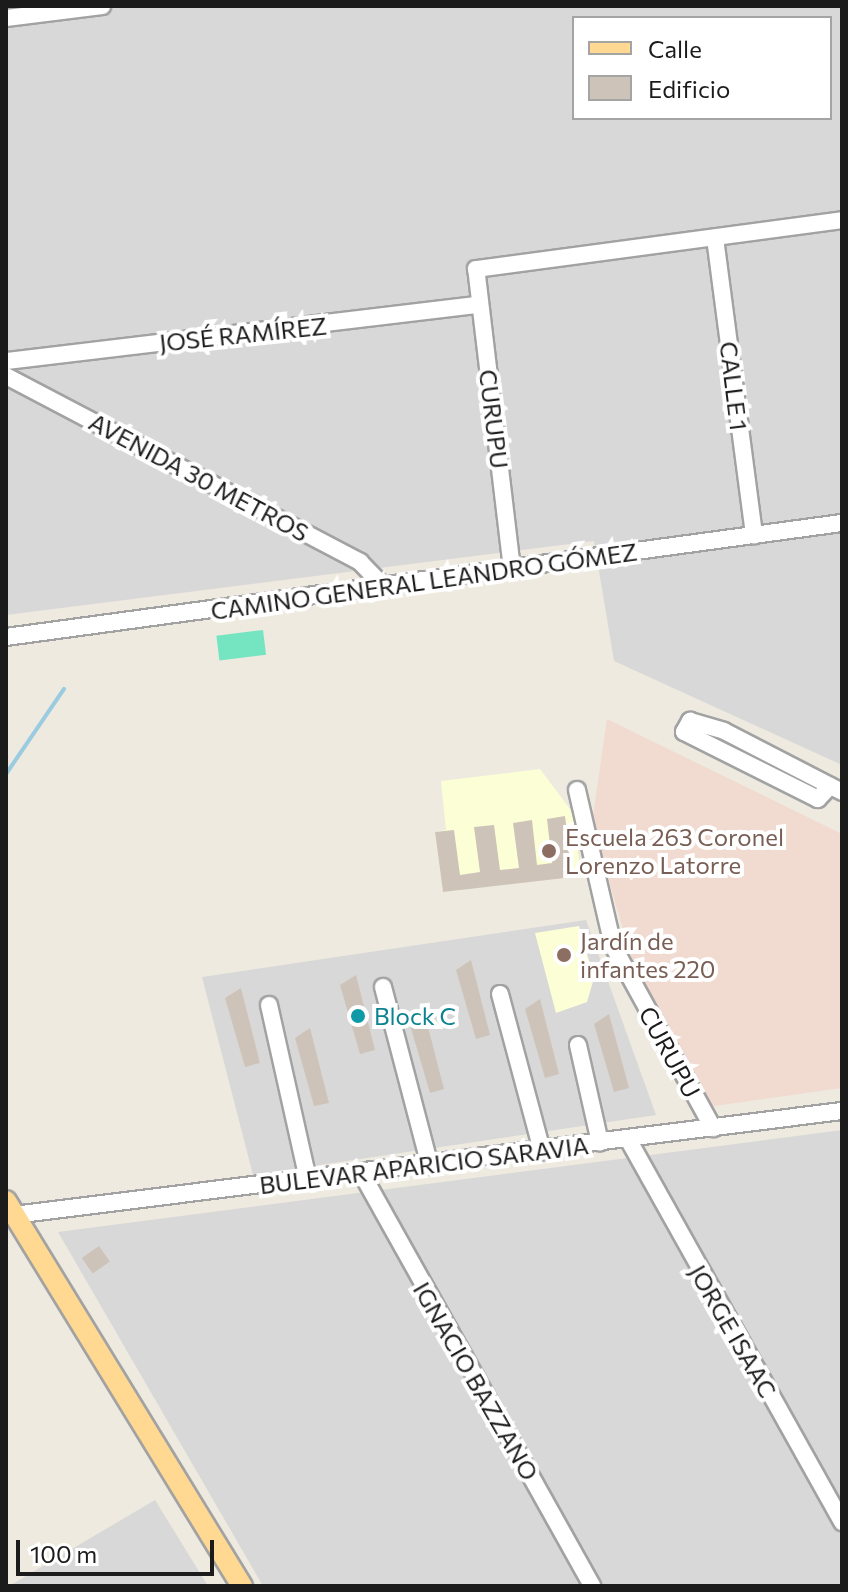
<!DOCTYPE html>
<meta charset="utf-8">
<style>
body{margin:0}
#map{position:relative;width:848px;height:1592px;overflow:hidden;background:#eeeadf;font-family:Commissioner,sans-serif}
div>[style]{position:absolute}
.residential>*{inset:0;background:#d9d8d8}
.education>*{inset:0;background:#fcffd6}
.military>*{inset:0;background:#f1dbd0}
.pitch>*{inset:0;background:#75e5c1;transform-origin:0 0}
.stream>*{height:4px;margin:-2px;padding:0 2px;transform-origin:2px;border-radius:2px;background:#9bcbe0}
.building>*{inset:0;background:#cdc3b8;transform-origin:0 0}
.roads{filter:drop-shadow(2px 0 #a2a2a2) drop-shadow(-2px 0 #a2a2a2) drop-shadow(0 2px #a2a2a2) drop-shadow(0 -2px #a2a2a2)}
.minor>*{height:16px;margin:-8px;padding:0 8px;transform-origin:8px;border-radius:8px;background:#fff}
.major>*{height:20px;margin:-10px;padding:0 10px;transform-origin:10px;border-radius:10px;background:#ffd892}
.dots>*{width:22px;height:22px;translate:-50% -50%;box-sizing:border-box;border:4px solid #fff;border-radius:50%}
span{translate:-50% -50%;white-space:nowrap;text-align:center;line-height:1.15;-webkit-text-stroke:8px #fff;paint-order:stroke}
.street-label{font-size:24px;color:#1b1b1b}
.education-label{font-size:24px;color:#785e54}
.left{translate:0 -50%;text-align:left}
.culture-label{font-size:24px;color:#0d838f}
.frame{position:absolute;inset:0;border:8px solid #1b1b1b;pointer-events:none}
.legend{position:absolute;left:572px;top:16px;width:260px;height:104px;box-sizing:border-box;background:#fff;border:2px solid #a4a4a4;margin:0;padding:10px 14px;list-style:none;font-size:24px;color:#1b1b1b}
.legend li{display:flex;align-items:center;gap:16px;height:40px}
.legend b{width:40px;border:2px solid #a4a4a4}
.scale{position:absolute;left:16px;top:1540px;width:198px;height:36px;box-sizing:border-box;border:4px solid #1b1b1b;border-top:0;padding-left:10px;font-size:24px;line-height:28px;white-space:nowrap;color:#1b1b1b;-webkit-text-stroke:6px #fff;paint-order:stroke}
</style>
<div id="map">
<div class="residential">
<div style="clip-path:polygon(evenodd,6px 6px,842px 6px,842px 765px,614px 661px,594px 541px,6px 615px,6px 6px,574px 18px,830px 18px,830px 118px,574px 118px,574px 18px)"></div>
<div style="clip-path:polygon(586px 920px,656px 1115px,253px 1175px,202px 977px)"></div>
<div style="clip-path:polygon(842px 1130px,842px 1586px,263px 1586px,58px 1232px)"></div>
<div style="clip-path:polygon(155px 1500px,208px 1586px,9px 1586px)"></div>
</div>
<div class="education">
<div style="clip-path:polygon(540px 769px,573px 813px,581px 874px,443px 892px,435px 832px,446px 830px,441px 781px)"></div>
<div style="clip-path:polygon(579px 926px,594px 978px,587px 1002px,556px 1013px,535px 933px)"></div>
</div>
<div class="military">
<div style="clip-path:polygon(607px 719px,842px 834px,842px 1088px,707px 1107px,631px 956px,592px 823px)"></div>
</div>
<div class="pitch">
<div style="left:263px;top:630px;width:25px;height:47px;rotate:83deg"></div>
</div>
<div class="stream">
<div style="left:6px;top:774px;width:103px;rotate:-55.7deg"></div>
</div>
<div class="building">
<div style="clip-path:polygon(565px 816px,573px 877px,443px 892px,435px 832px,454px 830px,460px 875px,480px 872px,474px 827px,494px 825px,500px 870px,519px 868px,513px 823px,532px 820px,537px 865px,552px 863px,547px 819px)"></div>
<div style="clip-path:polygon(471px 960px,490px 1035px,476px 1039px,456px 970px)"></div>
<div style="clip-path:polygon(356px 975px,375px 1050px,360px 1054px,340px 985px)"></div>
<div style="clip-path:polygon(241px 988px,260px 1063px,245px 1067px,225px 998px)"></div>
<div style="clip-path:polygon(540px 999px,559px 1074px,545px 1078px,525px 1009px)"></div>
<div style="clip-path:polygon(609px 1014px,629px 1088px,614px 1092px,594px 1024px)"></div>
<div style="clip-path:polygon(425px 1015px,444px 1089px,430px 1093px,410px 1025px)"></div>
<div style="clip-path:polygon(310px 1028px,329px 1103px,314px 1106px,295px 1038px)"></div>
<div style="left:99px;top:1246px;width:19px;height:21px;rotate:55deg"></div>
</div>
<div class="roads">
<div class="minor">
<div style="left:6px;top:18px;width:97px;rotate:-7.1deg"></div>
<div style="left:715px;top:238px;width:300px;rotate:82.5deg"></div>
<div style="left:6px;top:361px;width:476px;rotate:-6.8deg"></div>
<div style="left:6px;top:376px;width:400px;rotate:27.7deg"></div>
<div style="left:360px;top:562px;width:35px;rotate:46deg"></div>
<div style="left:512px;top:569px;width:302px;rotate:-96.8deg"></div>
<div style="left:476px;top:269px;width:369px;rotate:-7.6deg"></div>
<div style="left:6px;top:637px;width:844px;rotate:-7.77deg"></div>
<div style="left:830px;top:786px;width:18px;rotate:133deg"></div>
<div style="left:818px;top:799px;width:150px;rotate:-153.4deg"></div>
<div style="left:684px;top:732px;width:13px;rotate:-61deg"></div>
<div style="left:690px;top:721px;width:35px;rotate:16deg"></div>
<div style="left:724px;top:731px;width:133px;rotate:27.3deg"></div>
<div style="left:577px;top:790px;width:160px;rotate:77deg"></div>
<div style="left:613px;top:946px;width:208px;rotate:61.2deg"></div>
<div style="left:383px;top:987px;width:185px;rotate:75.3deg"></div>
<div style="left:500px;top:994px;width:163px;rotate:75deg"></div>
<div style="left:269px;top:1005px;width:179px;rotate:77.4deg"></div>
<div style="left:578px;top:1045px;width:100px;rotate:77.3deg"></div>
<div style="left:628px;top:1139px;width:439px;rotate:60.8deg"></div>
<div style="left:362px;top:1174px;width:472px;rotate:60.8deg"></div>
<div style="left:6px;top:1216px;width:843px;rotate:-7.16deg"></div>
</div>
<div class="major">
<div style="left:6px;top:1201px;width:452px;rotate:58.5deg"></div>
</div>
</div>
<div class="dots">
<div style="left:549px;top:851px;background:#8d6e63"></div>
<div style="left:564px;top:955px;background:#8d6e63"></div>
<div style="left:358px;top:1016px;background:#0f9aa8"></div>
</div>
<div class="street-label">
<span style="left:243px;top:334px;rotate:-6deg">JOSÉ RAMÍREZ</span>
<span style="left:734px;top:386px;rotate:83deg">CALLE 1</span>
<span style="left:494px;top:419px;rotate:83deg">CURUPU</span>
<span style="left:199px;top:477px;rotate:28deg">AVENIDA 30 METROS</span>
<span style="left:424px;top:581px;rotate:-8deg">CAMINO GENERAL LEANDRO GÓMEZ</span>
<span style="left:670px;top:1052px;rotate:61deg">CURUPU</span>
<span style="left:424px;top:1165px;rotate:-7deg">BULEVAR APARICIO SARAVIA</span>
<span style="left:733px;top:1331px;rotate:60deg">JORGE ISAAC</span>
<span style="left:476px;top:1381px;rotate:60deg">IGNACIO BAZZANO</span>
</div>
<div class="education-label">
<span class="left" style="left:565px;top:851px">Escuela 263 Coronel<br>Lorenzo Latorre</span>
<span class="left" style="left:580px;top:955px">Jardín de<br>infantes 220</span>
</div>
<div class="culture-label">
<span class="left" style="left:374px;top:1016px">Block C</span>
</div>
<div class="frame"></div>
<ul class="legend">
<li><b style="height:10px;background:#ffd892"></b>Calle</li>
<li><b style="height:22px;background:#cdc3b8"></b>Edificio</li>
</ul>
<div class="scale">100 m</div>
</div>
